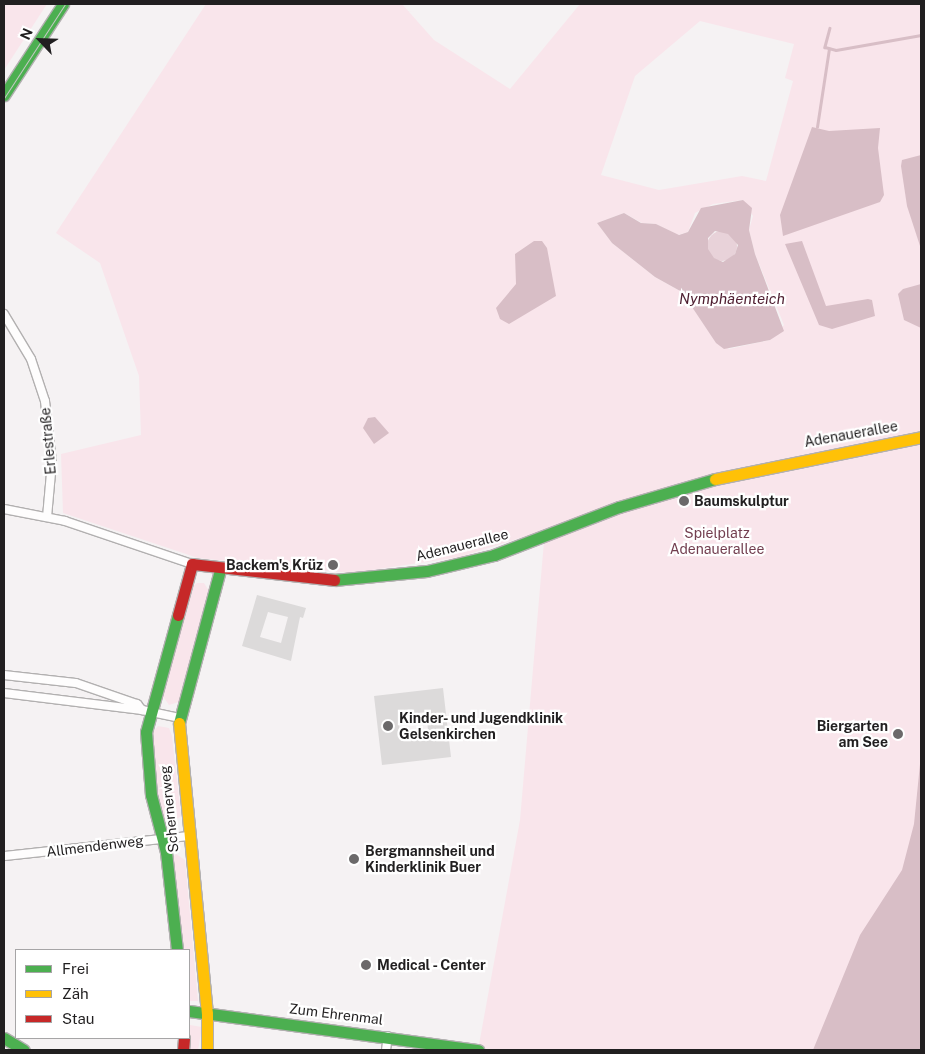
<!DOCTYPE html>
<meta charset="utf-8">
<style>
body{margin:0}
#map{position:relative;width:925px;height:1054px;overflow:hidden;background:#f5f2f3;font-family:"Public Sans",sans-serif}
div>[style]{position:absolute}
.green>*{inset:0;background:#f9e5eb;transform-origin:0 0}
.forest>*{inset:0;background:#e8d2d9}
.round{border-radius:50%}
.water>*{inset:0;background:#d8bec6}
.stream>*{height:2.5px;margin:-1.25px;padding:0 1.25px;transform-origin:1.25px;border-radius:1.25px;background:#d8bec6}
.building>*{inset:0;background:#dcdada}
.roads{filter:drop-shadow(1px 0 #b2b0b0) drop-shadow(-1px 0 #b2b0b0) drop-shadow(0 1px #b2b0b0) drop-shadow(0 -1px #b2b0b0)}
.street>*{height:8px;margin:-4px;padding:0 4px;transform-origin:4px;border-radius:4px;background:#fefdfd}
.fast>*{height:11px;margin:-5.5px;padding:0 5.5px;transform-origin:5.5px;border-radius:5.5px;background:#4caf50}
.slow>*{height:11px;margin:-5.5px;padding:0 5.5px;transform-origin:5.5px;border-radius:5.5px;background:#ffc107}
.jam>*{height:11px;margin:-5.5px;padding:0 5.5px;transform-origin:5.5px;border-radius:5.5px;background:#c62828}
.tram>*{height:1px;margin:-0.5px;padding:0 0.5px;transform-origin:0.5px;border-radius:0.5px;background:#c9c8c8}
.dots>*{width:14px;height:14px;translate:-50% -50%;box-sizing:border-box;border:2px solid #fff;border-radius:50%}
span{translate:-50% -50%;white-space:nowrap;text-align:center;line-height:1.15;-webkit-text-stroke:4.5px #fff;paint-order:stroke}
.street-label{font-size:14px;color:#211f20}
.poi-label{font-size:14px;color:#211f20;font-weight:700}
.left{translate:0 -50%;text-align:left}
.right{translate:-100% -50%;text-align:right}
.park-label{font-size:14px;color:#733f50}
.water-label{font-size:15px;color:#4e1e30;font-style:italic}
.frame{position:absolute;inset:0;border:5px solid #211f20;pointer-events:none}
.legend{position:absolute;left:15px;top:949px;width:175px;height:90px;box-sizing:border-box;background:#fff;border:1px solid #a6a5a6;margin:0;padding:6px 9px;list-style:none;font-size:15px;color:#211f20}
.legend li{display:flex;align-items:center;gap:10px;height:25px}
.legend b{width:25px;border:1px solid #a6a5a6}
.north{position:absolute;left:15px;top:15px;width:50px;height:50px;-webkit-text-stroke:4px #fff;paint-order:stroke;rotate:294deg;font-size:14px;font-weight:700;line-height:20px;text-align:center;color:#211f20}
.north::after{content:'';display:block;margin:auto;width:18px;height:22px;background:#211f20;clip-path:polygon(50% 0,100% 100%,50% 72%,0 100%)}
</style>
<div id="map">
<div class="green">
<div style="clip-path:polygon(4px 4px,47px 4px,4px 70px)"></div>
<div style="clip-path:polygon(evenodd,206px 4px,402px 4px,434px 40px,510px 89px,580px 4px,921px 4px,921px 1050px,478px 1050px,520px 820px,545px 530px,460px 557px,351px 573px,198px 558px,63px 513px,61px 454px,141px 435px,139px 376px,100px 263px,56px 233px,206px 4px,700px 21px,794px 44px,785px 78px,793px 81px,766px 181px,742px 176px,659px 190px,601px 175px,635px 76px,700px 21px,206px 4px,743px 200px,753px 216px,749px 230px,755px 254px,784px 325px,770px 340px,729px 349px,709px 332px,682px 292px,655px 277px,612px 243px,597px 223px,624px 213px,642px 223px,656px 224px,678px 235px,688px 232px,695px 213px,713px 204px,743px 200px)"></div>
<div style="clip-path:polygon(197px 583px,204px 583px,209px 591px,179px 702px,169px 705px,162px 695px,192px 587px)"></div>
<div style="clip-path:polygon(158px 726px,169px 728px,172px 736px,181px 816px,170px 825px,161px 817px,151px 734px)"></div>
<div style="clip-path:polygon(176px 854px,185px 860px,198px 1001px,189px 1001px,189px 950px,182px 950px,172px 859px)"></div>
<div style="left:190px;top:1025px;width:12px;height:25px;rotate:9deg"></div>
</div>
<div class="forest">
<div class="round" style="left:707px;top:231px;width:30px;height:30px"></div>
</div>
<div class="water">
<div style="clip-path:polygon(812px 127px,829px 131px,880px 128px,878px 148px,884px 195px,880px 202px,783px 236px,780px 215px)"></div>
<div style="clip-path:polygon(921px 155px,921px 249px,907px 206px,901px 166px,902px 160px)"></div>
<div style="clip-path:polygon(evenodd,743px 200px,752px 208px,749px 230px,755px 254px,784px 331px,770px 340px,724px 349px,716px 343px,682px 292px,655px 277px,612px 243px,597px 223px,624px 213px,641px 223px,656px 224px,679px 235px,688px 232px,701px 208px,743px 200px,715px 231px,728px 234px,738px 245px,735px 254px,723px 262px,714px 258px,708px 249px,708px 238px,715px 231px)"></div>
<div style="clip-path:polygon(534px 241px,542px 241px,547px 248px,556px 296px,509px 324px,500px 319px,496px 308px,516px 284px,515px 254px)"></div>
<div style="clip-path:polygon(802px 241px,826px 306px,868px 299px,872px 300px,875px 316px,832px 329px,819px 325px,785px 244px)"></div>
<div style="clip-path:polygon(921px 284px,921px 328px,904px 320px,898px 294px,903px 289px)"></div>
<div style="clip-path:polygon(375px 417px,389px 433px,374px 444px,363px 428px,368px 418px)"></div>
<div style="clip-path:polygon(921px 754px,921px 1050px,813px 1050px,860px 935px,902px 870px,914px 824px)"></div>
</div>
<div class="stream">
<div style="left:830px;top:28px;width:20px;rotate:105deg"></div>
<div style="left:825px;top:47px;width:11px;rotate:15deg"></div>
<div style="left:836px;top:50px;width:86px;rotate:-10deg"></div>
<div style="left:817px;top:127px;width:79px;rotate:-81.3deg"></div>
</div>
<div class="building">
<div style="clip-path:polygon(evenodd,257px 595px,306px 608px,303px 618px,300px 617px,291px 661px,242px 646px,257px 595px,268px 612px,288px 617px,281px 643px,260px 637px,268px 612px)"></div>
<div style="clip-path:polygon(evenodd,443px 688px,451px 757px,382px 765px,374px 696px,443px 688px,426px 712px,429px 738px,401px 741px,398px 715px,426px 712px)"></div>
</div>
<div class="roads">
<div class="street">
<div style="left:4px;top:314px;width:52px;rotate:59deg"></div>
<div style="left:31px;top:359px;width:44px;rotate:71.6deg"></div>
<div style="left:45px;top:401px;width:61px;rotate:83.5deg"></div>
<div style="left:52px;top:462px;width:55px;rotate:95.2deg"></div>
<div style="left:4px;top:509px;width:62px;rotate:11.1deg"></div>
<div style="left:65px;top:521px;width:134px;rotate:18.7deg"></div>
<div style="left:4px;top:675px;width:72px;rotate:6.3deg"></div>
<div style="left:76px;top:683px;width:65px;rotate:19deg"></div>
<div style="left:137px;top:704px;width:8px;rotate:50deg"></div>
<div style="left:142px;top:710px;width:38px;rotate:12deg"></div>
<div style="left:4px;top:693px;width:139px;rotate:7deg"></div>
<div style="left:4px;top:856px;width:184px;rotate:-6.2deg"></div>
<div style="left:386px;top:1050px;width:14px;rotate:-82deg"></div>
</div>
<div class="fast">
<div style="left:4px;top:95px;width:108px;rotate:-57deg"></div>
<div style="left:334px;top:580px;width:93px;rotate:-5.5deg"></div>
<div style="left:427px;top:571px;width:69px;rotate:-13.4deg"></div>
<div style="left:494px;top:555px;width:134px;rotate:-21deg"></div>
<div style="left:619px;top:507px;width:100px;rotate:-16.3deg"></div>
<div style="left:179px;top:723px;width:158px;rotate:-75deg"></div>
<div style="left:177px;top:950px;width:99px;rotate:-96.4deg"></div>
<div style="left:166px;top:852px;width:59px;rotate:-104.7deg"></div>
<div style="left:151px;top:795px;width:63px;rotate:-94.5deg"></div>
<div style="left:146px;top:732px;width:121px;rotate:-74.7deg"></div>
<div style="left:189px;top:1011px;width:292px;rotate:7.7deg"></div>
<div style="left:4px;top:1038px;width:23px;rotate:31deg"></div>
</div>
<div class="slow">
<div style="left:715px;top:479px;width:210px;rotate:-11.5deg"></div>
<div style="left:179px;top:723px;width:292px;rotate:84.5deg"></div>
<div style="left:207px;top:1014px;width:36px;rotate:90deg"></div>
</div>
<div class="jam">
<div style="left:178px;top:615px;width:53px;rotate:-74.6deg"></div>
<div style="left:192px;top:564px;width:143px;rotate:6.4deg"></div>
<div style="left:183px;top:1050px;width:12px;rotate:-85deg"></div>
</div>
</div>
<div class="tram">
<div style="left:4px;top:98px;width:112px;rotate:-57deg"></div>
</div>
<div class="dots">
<div style="left:684px;top:501px;background:#6b696a"></div>
<div style="left:333px;top:565px;background:#6b696a"></div>
<div style="left:388px;top:726px;background:#6b696a"></div>
<div style="left:898px;top:734px;background:#6b696a"></div>
<div style="left:354px;top:859px;background:#6b696a"></div>
<div style="left:366px;top:965px;background:#6b696a"></div>
</div>
<div class="street-label">
<span style="left:851px;top:434px;rotate:-10deg">Adenauerallee</span>
<span style="left:48px;top:441px;rotate:-95deg">Erlestraße</span>
<span style="left:462px;top:545px;rotate:-14deg">Adenauerallee</span>
<span style="left:169px;top:809px;rotate:-96deg">Schernerweg</span>
<span style="left:95px;top:846px;rotate:-7deg">Allmendenweg</span>
<span style="left:336px;top:1014px;rotate:7deg">Zum Ehrenmal</span>
</div>
<div class="poi-label">
<span class="left" style="left:694px;top:501px">Baumskulptur</span>
<span class="right" style="left:323px;top:565px">Backem's Krüz</span>
<span class="left" style="left:399px;top:726px">Kinder- und Jugendklinik<br>Gelsenkirchen</span>
<span class="right" style="left:888px;top:734px">Biergarten<br>am See</span>
<span class="left" style="left:365px;top:859px">Bergmannsheil und<br>Kinderklinik Buer</span>
<span class="left" style="left:377px;top:965px">Medical - Center</span>
</div>
<div class="park-label">
<span style="left:717px;top:541px">Spielplatz<br>Adenauerallee</span>
</div>
<div class="water-label">
<span style="left:732px;top:299px">Nymphäenteich</span>
</div>
<div class="frame"></div>
<ul class="legend">
<li><b style="height:6px;background:#4caf50"></b>Frei</li>
<li><b style="height:6px;background:#ffc107"></b>Zäh</li>
<li><b style="height:6px;background:#c62828"></b>Stau</li>
</ul>
<div class="north">N</div>
</div>
